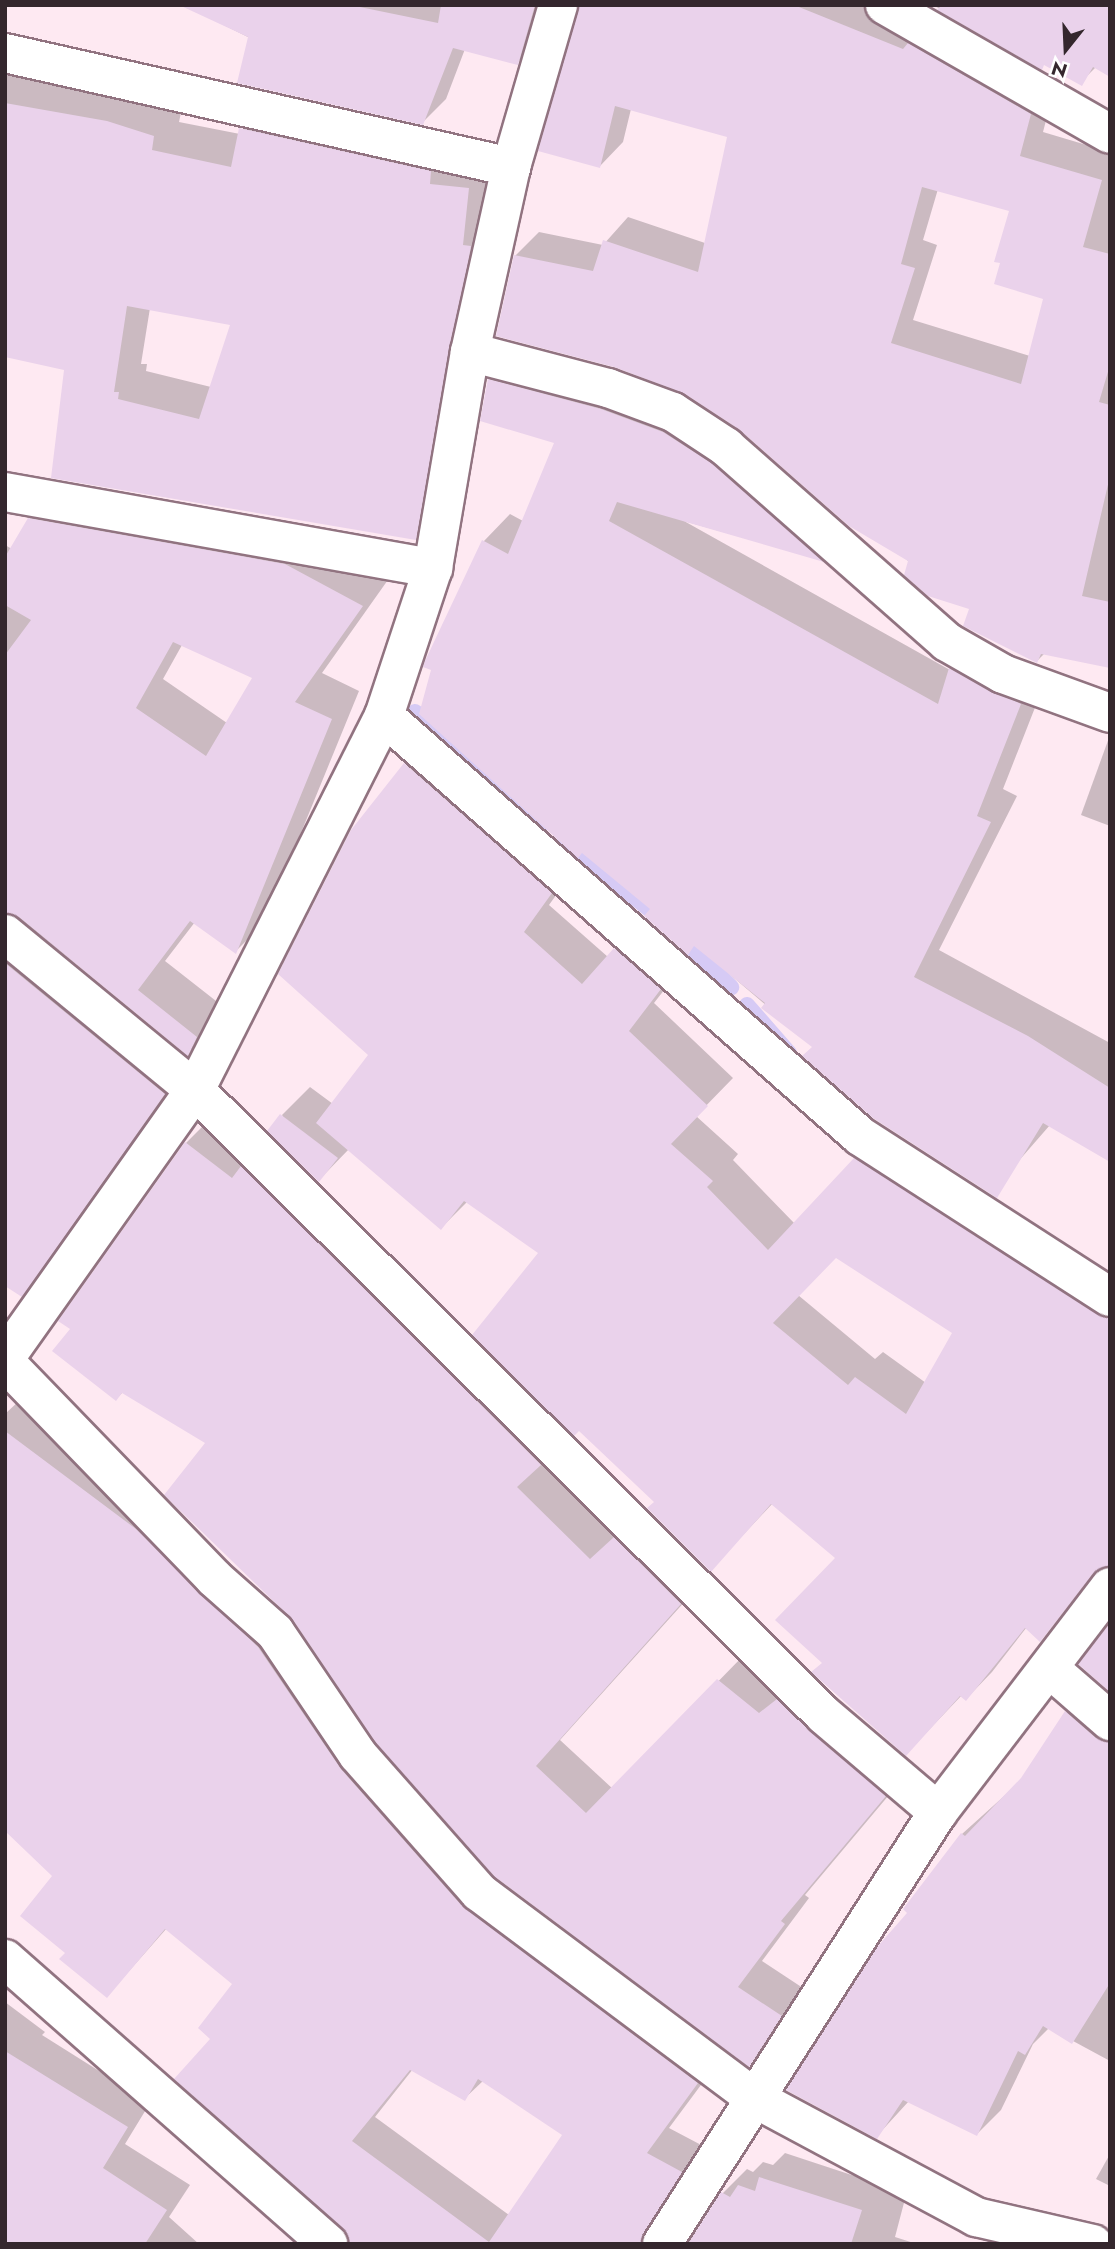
<!DOCTYPE html>
<style>
body{margin:0}
#map{position:relative;width:1115px;height:2249px;overflow:hidden;background:#fee9f2;font-family:Jost,sans-serif}
div>[style]{position:absolute}
.shadow>*{inset:0;background:#0003}
.stream>*{height:16px;margin:-8px;padding:0 8px;transform-origin:8px;border-radius:8px;background:#d6caf5}
.building>*{inset:0;background:#ead2eb}
.roads{filter:drop-shadow(2px 0 #917380) drop-shadow(-2px 0 #917380) drop-shadow(0 2px #917380) drop-shadow(0 -2px #917380)}
.street>*{height:38px;margin:-19px;padding:0 19px;transform-origin:19px;border-radius:19px;background:#fff}
span{translate:-50% -50%;white-space:nowrap;text-align:center;line-height:1.15;-webkit-text-stroke:7px #fff;paint-order:stroke}
.frame{position:absolute;inset:0;border:7px solid #34272d;pointer-events:none}
.north{position:absolute;left:1031px;top:14px;width:70px;height:70px;-webkit-text-stroke:5px #fff;paint-order:stroke;rotate:198deg;font-size:19px;font-weight:700;line-height:28px;text-align:center;color:#34272d}
.north::after{content:'';display:block;margin:auto;width:24px;height:32px;background:#34272d;clip-path:polygon(50% 0,100% 100%,50% 72%,0 100%)}
</style>
<div id="map">
<div class="shadow">
<div style="clip-path:polygon(183px 5px,552px 5px,541px 39px,517px 63px,465px 49px,446px 99px,422px 123px)"></div>
<div style="clip-path:polygon(evenodd,579px 5px,906px 5px,1054px 90px,1043px 132px,1110px 152px,1110px 666px,1045px 653px,1037px 661px,515px 256px,539px 232px,603px 245px,628px 217px,705px 243px,715px 209px,729px 136px,631px 109px,623px 142px,600px 166px,579px 5px,938px 189px,1011px 210px,1045px 297px,1030px 356px,913px 320px,937px 245px,923px 240px,938px 189px)"></div>
<div style="clip-path:polygon(933px 5px,1110px 5px,1096px 67px,1084px 79px,1004px 46px)"></div>
<div style="clip-path:polygon(evenodd,5px 70px,182px 108px,179px 122px,240px 134px,269px 101px,496px 160px,444px 509px,415px 538px,53px 477px,66px 368px,5px 356px,5px 70px,150px 308px,232px 324px,211px 387px,146px 371px,147px 364px,141px 364px,150px 308px)"></div>
<div style="clip-path:polygon(516px 353px,629px 383px,849px 535px,823px 560px,684px 521px,950px 670px,977px 643px,1047px 677px,1003px 789px,1017px 796px,939px 950px,1110px 1043px,1110px 1159px,1050px 1125px,1016px 1164px,814px 1046px,653px 909px,427px 661px,484px 541px,510px 514px,523px 521px,556px 442px,489px 380px)"></div>
<div style="clip-path:polygon(evenodd,58px 491px,390px 577px,322px 673px,359px 691px,264px 923px,236px 951px,195px 922px,165px 961px,225px 1008px,216px 1025px,188px 1053px,14px 914px,193px 1065px,50px 1266px,21px 1294px,5px 1284px,5px 545px,12px 549px,29px 519px,58px 491px,182px 645px,254px 677px,227px 723px,163px 679px,182px 645px)"></div>
<div style="clip-path:polygon(1110px 735px,1110px 826px,1081px 815px)"></div>
<div style="clip-path:polygon(evenodd,432px 738px,577px 866px,549px 905px,608px 957px,642px 923px,686px 962px,654px 1003px,733px 1078px,696px 1116px,738px 1154px,733px 1160px,795px 1224px,882px 1133px,1110px 1277px,1110px 1520px,992px 1672px,966px 1699px,962px 1695px,906px 1754px,824px 1662px,838px 1558px,773px 1503px,711px 1569px,656px 1501px,540px 1253px,468px 1201px,441px 1228px,349px 1149px,319px 1180px,282px 1115px,310px 1087px,333px 1104px,370px 1055px,352px 831px,432px 738px,836px 1256px,955px 1333px,926px 1383px,883px 1352px,875px 1359px,798px 1295px,836px 1256px)"></div>
<div style="clip-path:polygon(211px 1118px,706px 1578px,560px 1740px,613px 1789px,744px 1655px,910px 1770px,805px 1895px,809px 1898px,762px 1961px,806px 1990px,774px 2039px,749px 2064px,207px 1443px,123px 1392px,116px 1399px,73px 1328px,186px 1143px)"></div>
<div style="clip-path:polygon(evenodd,20px 1400px,365px 1745px,487px 1883px,721px 2058px,669px 2128px,705px 2147px,674px 2239px,691px 2239px,723px 2193px,747px 2169px,753px 2172px,763px 2162px,773px 2165px,785px 2153px,885px 2186px,884px 2190px,905px 2199px,895px 2237px,917px 2244px,350px 2244px,344px 2227px,213px 2039px,234px 1984px,167px 1928px,107px 1996px,68px 1953px,54px 1876px,5px 1828px,5px 1414px,20px 1400px,413px 2069px,464px 2099px,484px 2080px,565px 2135px,509px 2215px,375px 2117px,413px 2069px)"></div>
<div style="clip-path:polygon(1091px 1688px,1110px 1703px,1110px 2061px,1049px 2028px,1033px 2044px,1001px 2110px,977px 2134px,909px 2101px,876px 2137px,909px 1912px,962px 1834px,1022px 1780px,1067px 1712px)"></div>
<div style="clip-path:polygon(5px 2002px,45px 2032px,42px 2035px,150px 2103px,125px 2144px,190px 2185px,169px 2217px,199px 2244px,5px 2244px)"></div>
<div style="clip-path:polygon(1110px 2154px,1110px 2186px,1096px 2179px)"></div>
</div>
<div class="stream">
<div style="left:415px;top:712px;width:169px;rotate:41.4deg"></div>
<div style="left:565px;top:842px;width:130px;rotate:38.5deg"></div>
<div style="left:667px;top:923px;width:91px;rotate:45deg"></div>
<div style="left:747px;top:1005px;width:64px;rotate:48.8deg"></div>
</div>
<div class="building">
<div style="clip-path:polygon(179px 5px,350px 5px,438px 23px,441px 5px,535px 5px,518px 65px,453px 48px,423px 125px,237px 83px,248px 37px)"></div>
<div style="clip-path:polygon(evenodd,579px 5px,794px 5px,903px 49px,908px 43px,1031px 114px,1020px 156px,1102px 180px,1083px 247px,1110px 254px,1110px 365px,1099px 402px,1110px 405px,1110px 476px,1082px 596px,1110px 602px,1110px 668px,1041px 654px,1037px 663px,963px 626px,969px 609px,928px 596px,904px 575px,908px 561px,849px 526px,740px 430px,685px 394px,614px 367px,496px 336px,514px 255px,593px 271px,603px 240px,698px 272px,727px 137px,615px 106px,600px 168px,538px 151px,579px 5px,922px 187px,1009px 211px,994px 262px,1000px 263px,994px 284px,1043px 299px,1021px 384px,891px 343px,915px 268px,901px 264px,922px 187px)"></div>
<div style="clip-path:polygon(942px 5px,1110px 5px,1110px 77px,1093px 67px,1082px 86px,1044px 65px,1042px 70px,937px 10px)"></div>
<div style="clip-path:polygon(evenodd,5px 103px,107px 121px,154px 136px,152px 150px,231px 167px,239px 128px,431px 171px,430px 184px,469px 188px,463px 245px,471px 246px,416px 540px,51px 478px,64px 370px,5px 357px,5px 103px,127px 306px,230px 325px,199px 419px,118px 399px,119px 392px,114px 392px,127px 306px)"></div>
<div style="clip-path:polygon(488px 379px,601px 409px,663px 432px,713px 464px,824px 562px,617px 502px,609px 521px,938px 704px,949px 668px,1021px 704px,977px 816px,991px 822px,914px 977px,1028px 1036px,1110px 1088px,1110px 1162px,1043px 1123px,997px 1198px,873px 1118px,802px 1056px,812px 1047px,761px 1008px,765px 1003px,694px 946px,688px 955px,644px 916px,650px 909px,582px 853px,578px 858px,419px 714px,431px 670px,423px 667px,425px 661px,482px 540px,508px 554px,554px 443px,480px 421px)"></div>
<div style="clip-path:polygon(evenodd,28px 518px,285px 564px,363px 606px,295px 702px,332px 719px,236px 954px,190px 921px,138px 990px,197px 1037px,188px 1056px,19px 917px,5px 913px,5px 655px,31px 620px,5px 605px,5px 557px,28px 518px,173px 642px,252px 678px,206px 756px,136px 708px,173px 642px)"></div>
<div style="clip-path:polygon(evenodd,404px 763px,552px 893px,524px 932px,582px 984px,614px 948px,661px 989px,629px 1031px,708px 1106px,671px 1144px,713px 1181px,707px 1187px,768px 1250px,854px 1158px,1110px 1319px,1110px 1566px,1093px 1574px,1040px 1642px,1025px 1628px,966px 1701px,960px 1696px,906px 1756px,811px 1672px,822px 1663px,775px 1620px,835px 1558px,771px 1504px,711px 1572px,647px 1508px,654px 1502px,579px 1431px,574px 1436px,472px 1335px,538px 1253px,464px 1201px,441px 1230px,316px 1123px,368px 1055px,278px 974px,351px 830px,404px 763px,836px 1258px,952px 1333px,906px 1414px,855px 1377px,848px 1385px,773px 1323px,836px 1258px)"></div>
<div style="clip-path:polygon(5px 963px,165px 1094px,22px 1297px,5px 1286px)"></div>
<div style="clip-path:polygon(280px 1114px,338px 1158px,319px 1182px,267px 1131px)"></div>
<div style="clip-path:polygon(185px 1142px,232px 1178px,241px 1166px,541px 1465px,517px 1487px,590px 1559px,614px 1537px,681px 1604px,536px 1766px,586px 1813px,717px 1679px,759px 1713px,777px 1699px,886px 1796px,781px 1921px,785px 1924px,738px 1987px,782px 2016px,749px 2067px,494px 1876px,375px 1742px,293px 1620px,164px 1495px,205px 1443px,122px 1393px,116px 1401px,52px 1351px,70px 1329px,58px 1321px)"></div>
<div style="clip-path:polygon(evenodd,5px 1431px,136px 1529px,258px 1647px,341px 1769px,463px 1907px,698px 2083px,647px 2153px,682px 2172px,640px 2244px,349px 2244px,342px 2228px,174px 2079px,210px 2039px,198px 2028px,232px 1984px,165px 1929px,107px 1998px,59px 1959px,65px 1953px,20px 1916px,52px 1876px,5px 1831px,5px 1431px,410px 2070px,465px 2101px,478px 2079px,562px 2135px,489px 2242px,352px 2141px,410px 2070px)"></div>
<div style="clip-path:polygon(1110px 1623px,1110px 1692px,1078px 1664px)"></div>
<div style="clip-path:polygon(1065px 1711px,1096px 1738px,1110px 1742px,1110px 1983px,1072px 2044px,1043px 2026px,1025px 2055px,1018px 2051px,977px 2136px,903px 2100px,877px 2139px,786px 2090px,878px 1946px,907px 1913px,903px 1909px,961px 1833px,965px 1836px,1021px 1778px)"></div>
<div style="clip-path:polygon(5px 2051px,128px 2127px,103px 2168px,167px 2210px,145px 2244px,5px 2244px)"></div>
<div style="clip-path:polygon(759px 2177px,862px 2210px,851px 2244px,688px 2244px,721px 2192px,730px 2197px,738px 2185px,755px 2191px)"></div>
</div>
<div class="roads">
<div class="street">
<div style="left:885px;top:5px;width:259px;rotate:29.8deg"></div>
<div style="left:5px;top:53px;width:519px;rotate:12.7deg"></div>
<div style="left:470px;top:352px;width:143px;rotate:14.6deg"></div>
<div style="left:608px;top:388px;width:69px;rotate:20.3deg"></div>
<div style="left:673px;top:412px;width:64px;rotate:33.4deg"></div>
<div style="left:726px;top:447px;width:295px;rotate:41.4deg"></div>
<div style="left:947px;top:642px;width:64px;rotate:29.7deg"></div>
<div style="left:1003px;top:674px;width:114px;rotate:20deg"></div>
<div style="left:5px;top:492px;width:435px;rotate:10.1deg"></div>
<div style="left:384px;top:716px;width:635px;rotate:41.42deg"></div>
<div style="left:860px;top:1136px;width:297px;rotate:32.8deg"></div>
<div style="left:5px;top:934px;width:246px;rotate:39.4deg"></div>
<div style="left:195px;top:1090px;width:887px;rotate:44.82deg"></div>
<div style="left:824px;top:1715px;width:150px;rotate:40.4deg"></div>
<div style="left:5px;top:1358px;width:329px;rotate:-54.7deg"></div>
<div style="left:195px;top:1090px;width:419px;rotate:-63.2deg"></div>
<div style="left:384px;top:716px;width:156px;rotate:-71.7deg"></div>
<div style="left:433px;top:568px;width:219px;rotate:-80.3deg"></div>
<div style="left:470px;top:352px;width:189px;rotate:-77.5deg"></div>
<div style="left:511px;top:167px;width:169px;rotate:-73.8deg"></div>
<div style="left:5px;top:1362px;width:301px;rotate:45.9deg"></div>
<div style="left:214px;top:1578px;width:81px;rotate:41.5deg"></div>
<div style="left:275px;top:1632px;width:148px;rotate:56deg"></div>
<div style="left:358px;top:1755px;width:183px;rotate:48.5deg"></div>
<div style="left:479px;top:1892px;width:346px;rotate:36.8deg"></div>
<div style="left:756px;top:2099px;width:250px;rotate:28.2deg"></div>
<div style="left:976px;top:2217px;width:120px;rotate:13deg"></div>
<div style="left:1049px;top:1668px;width:81px;rotate:41deg"></div>
<div style="left:5px;top:1959px;width:431px;rotate:41.4deg"></div>
<div style="left:662px;top:2244px;width:513px;rotate:-57.43deg"></div>
<div style="left:938px;top:1812px;width:283px;rotate:-52.6deg"></div>
</div>
</div>
<div class="frame"></div>
<div class="north">N</div>
</div>
